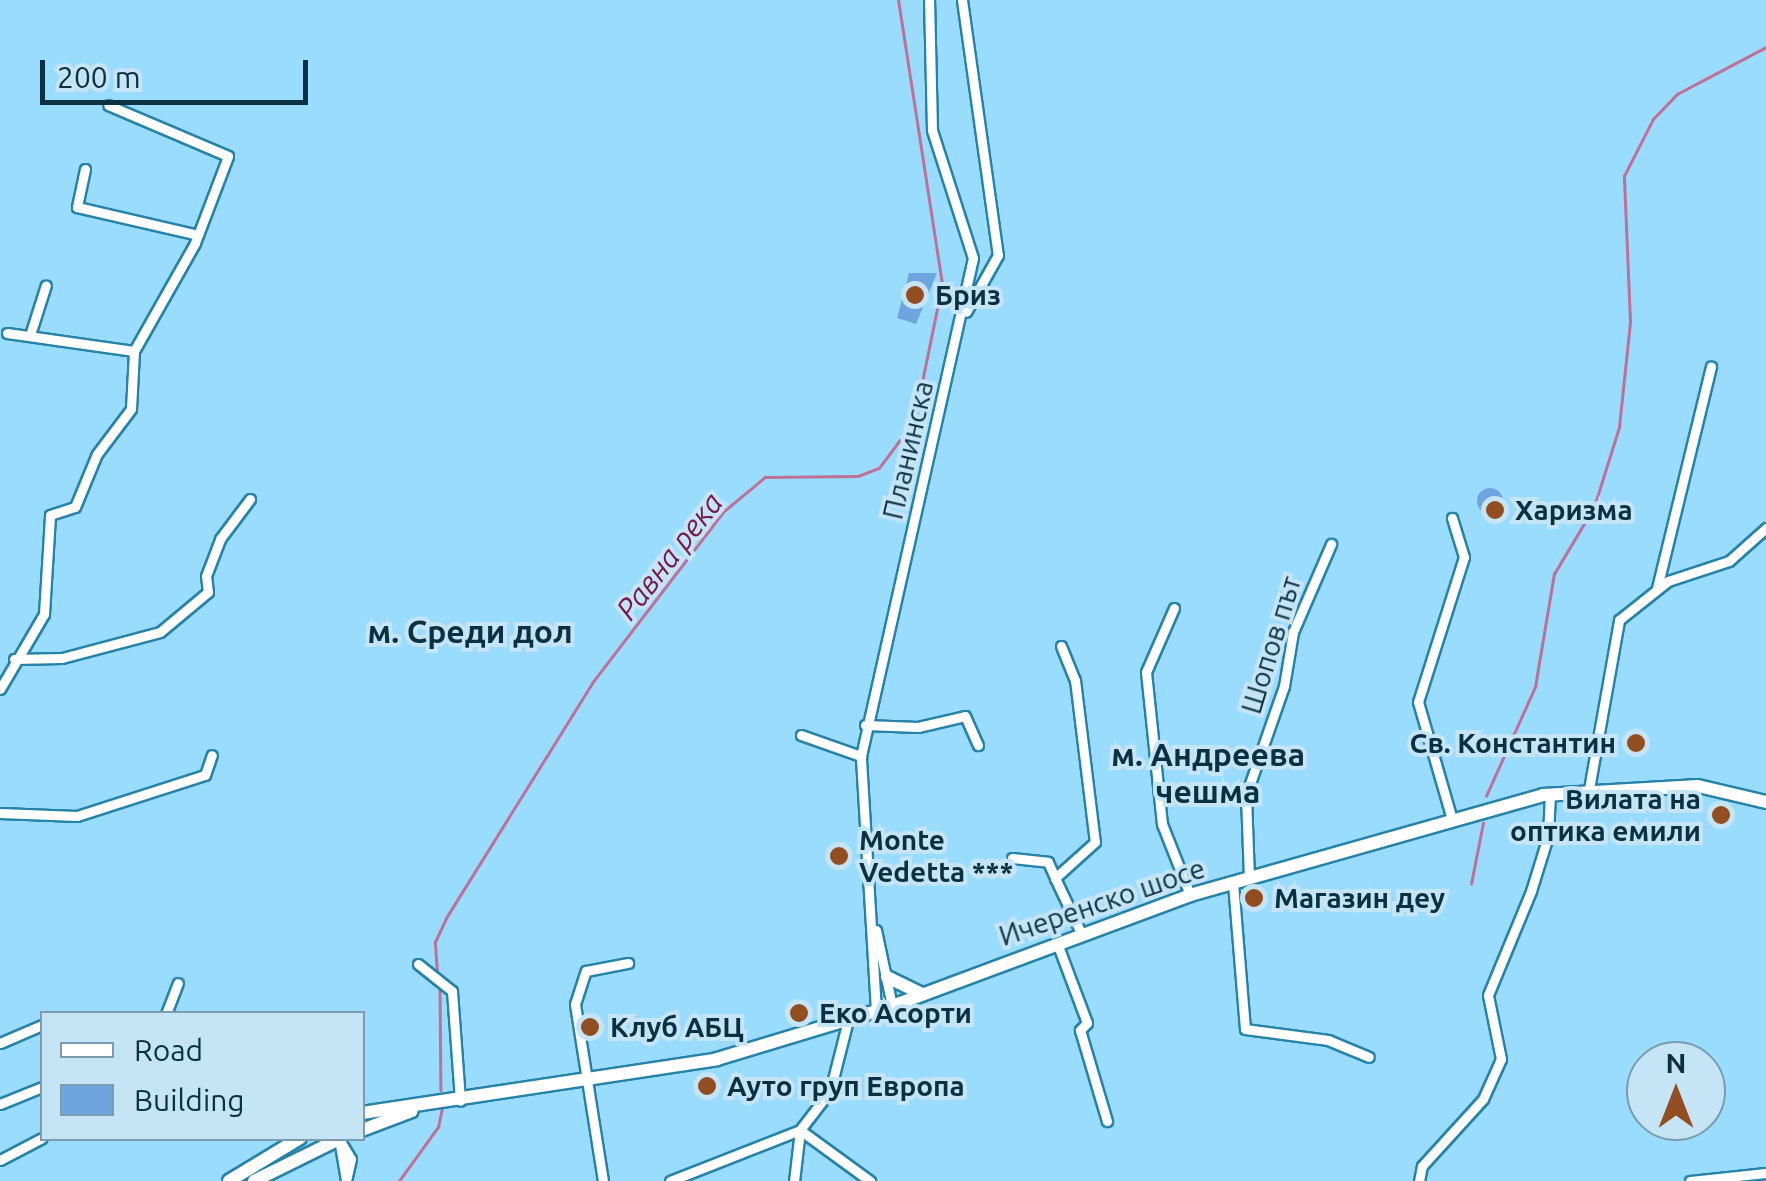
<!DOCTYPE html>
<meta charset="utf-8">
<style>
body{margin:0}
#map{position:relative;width:1766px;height:1181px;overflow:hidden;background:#9adcfe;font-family:Ubuntu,sans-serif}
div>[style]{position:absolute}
.stream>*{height:2.5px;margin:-1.25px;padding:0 1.25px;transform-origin:1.25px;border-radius:1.25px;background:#bf7096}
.building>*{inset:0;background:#6fa5de}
.round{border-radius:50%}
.roads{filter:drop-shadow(2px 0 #2582a8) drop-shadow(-2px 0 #2582a8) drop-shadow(0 2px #2582a8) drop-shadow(0 -2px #2582a8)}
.street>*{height:9px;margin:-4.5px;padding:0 4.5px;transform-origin:4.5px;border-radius:4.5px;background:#fff}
.secondary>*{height:12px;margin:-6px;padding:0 6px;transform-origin:6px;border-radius:6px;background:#fff}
.dots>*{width:28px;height:28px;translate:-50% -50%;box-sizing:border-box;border:5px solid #c5e4f5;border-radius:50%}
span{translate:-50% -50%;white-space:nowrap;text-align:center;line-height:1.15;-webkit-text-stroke:8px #c5e4f5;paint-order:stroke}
.poi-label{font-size:28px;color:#0a3141;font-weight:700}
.left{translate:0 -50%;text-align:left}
.right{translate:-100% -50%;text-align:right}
.street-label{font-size:28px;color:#0a3141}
.water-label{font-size:30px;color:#76174e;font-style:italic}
.quarter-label{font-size:32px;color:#0a3141;font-weight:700}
.legend{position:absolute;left:40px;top:1011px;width:325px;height:130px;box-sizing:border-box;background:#c5e4f5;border:2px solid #7a9cad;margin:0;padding:12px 18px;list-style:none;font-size:30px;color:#0a3141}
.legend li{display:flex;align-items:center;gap:20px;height:50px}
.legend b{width:50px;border:2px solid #7a9cad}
.north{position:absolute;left:1626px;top:1041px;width:100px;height:100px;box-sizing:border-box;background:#c5e4f5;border:2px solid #7a9cad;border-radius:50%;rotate:0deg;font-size:28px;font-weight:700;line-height:40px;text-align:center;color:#0a3141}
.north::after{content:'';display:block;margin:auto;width:35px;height:45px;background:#924e21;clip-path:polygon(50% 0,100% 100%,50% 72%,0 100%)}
.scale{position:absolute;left:40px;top:60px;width:268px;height:45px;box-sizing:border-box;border:5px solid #0a3141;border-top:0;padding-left:12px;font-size:30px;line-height:35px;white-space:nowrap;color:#0a3141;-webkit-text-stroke:8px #c5e4f5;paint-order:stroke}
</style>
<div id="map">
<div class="stream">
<div style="left:1486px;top:796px;width:120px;rotate:-65.8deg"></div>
<div style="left:1535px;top:687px;width:115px;rotate:-80.5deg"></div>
<div style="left:1554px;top:574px;width:78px;rotate:-59.2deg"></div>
<div style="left:1594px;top:507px;width:84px;rotate:-72.6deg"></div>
<div style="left:1619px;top:427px;width:106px;rotate:-84deg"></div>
<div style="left:1630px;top:322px;width:146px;rotate:-92.4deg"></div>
<div style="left:1624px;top:176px;width:64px;rotate:-63deg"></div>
<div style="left:1653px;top:119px;width:35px;rotate:-46deg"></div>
<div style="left:1677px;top:94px;width:101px;rotate:-27.8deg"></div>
<div style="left:1471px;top:884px;width:62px;rotate:-78.9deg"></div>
<div style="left:437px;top:973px;width:31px;rotate:-94deg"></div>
<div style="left:435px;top:942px;width:26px;rotate:-65deg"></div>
<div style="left:446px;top:918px;width:277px;rotate:-58.1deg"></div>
<div style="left:592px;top:683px;width:215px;rotate:-52.5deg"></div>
<div style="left:723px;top:512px;width:55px;rotate:-39.8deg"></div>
<div style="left:765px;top:477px;width:93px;rotate:-0.6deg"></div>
<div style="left:858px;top:476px;width:22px;rotate:-21deg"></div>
<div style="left:879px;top:468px;width:59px;rotate:-53.3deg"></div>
<div style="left:914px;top:421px;width:140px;rotate:-78.4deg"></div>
<div style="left:942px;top:284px;width:287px;rotate:-98.8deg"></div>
<div style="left:440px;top:985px;width:105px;rotate:89.5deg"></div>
<div style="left:399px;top:1181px;width:67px;rotate:-54.2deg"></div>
<div style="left:438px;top:1127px;width:19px;rotate:-78deg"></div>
</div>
<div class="building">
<div style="clip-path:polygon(909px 273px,937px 273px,916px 324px,897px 318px)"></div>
<div class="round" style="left:1477px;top:488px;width:26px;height:26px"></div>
</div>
<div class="roads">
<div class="street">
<div style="left:962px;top:0;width:258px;rotate:82deg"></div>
<div style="left:998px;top:255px;width:65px;rotate:119.3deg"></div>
<div style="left:85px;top:169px;width:39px;rotate:102deg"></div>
<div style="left:77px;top:207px;width:124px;rotate:13deg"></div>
<div style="left:7px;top:333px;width:128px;rotate:8.1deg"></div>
<div style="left:30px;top:335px;width:52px;rotate:-72.3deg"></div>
<div style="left:1657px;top:588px;width:228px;rotate:-76.3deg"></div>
<div style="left:1174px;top:608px;width:70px;rotate:113.6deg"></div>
<div style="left:1146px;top:672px;width:153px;rotate:84deg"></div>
<div style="left:1162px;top:824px;width:76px;rotate:68.5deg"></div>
<div style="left:1061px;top:646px;width:37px;rotate:68deg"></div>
<div style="left:1075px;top:680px;width:163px;rotate:83deg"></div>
<div style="left:1095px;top:842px;width:54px;rotate:138deg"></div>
<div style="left:1055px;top:878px;width:61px;rotate:64.7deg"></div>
<div style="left:14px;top:659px;width:48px;rotate:-1.2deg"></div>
<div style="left:62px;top:658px;width:101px;rotate:-14.9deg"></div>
<div style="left:160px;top:632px;width:62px;rotate:-39.8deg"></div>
<div style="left:208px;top:592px;width:16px;rotate:-97deg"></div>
<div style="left:206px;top:576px;width:40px;rotate:-69deg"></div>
<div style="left:220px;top:539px;width:50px;rotate:-53.1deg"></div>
<div style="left:0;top:689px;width:87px;rotate:-59.6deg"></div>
<div style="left:44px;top:614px;width:99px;rotate:-86.5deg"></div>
<div style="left:50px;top:515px;width:26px;rotate:-18deg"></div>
<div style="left:75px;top:507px;width:57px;rotate:-67.5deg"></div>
<div style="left:97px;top:454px;width:56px;rotate:-52.9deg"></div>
<div style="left:131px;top:409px;width:58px;rotate:-87deg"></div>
<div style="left:134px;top:351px;width:124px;rotate:-60.5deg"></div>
<div style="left:195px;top:243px;width:93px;rotate:-69.2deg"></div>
<div style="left:228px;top:156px;width:130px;rotate:-157deg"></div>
<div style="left:865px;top:725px;width:53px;rotate:2.2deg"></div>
<div style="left:918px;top:727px;width:48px;rotate:-13.2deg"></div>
<div style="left:965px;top:716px;width:32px;rotate:66deg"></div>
<div style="left:801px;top:735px;width:64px;rotate:19.3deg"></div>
<div style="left:1589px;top:789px;width:172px;rotate:-79.9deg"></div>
<div style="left:1619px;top:620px;width:63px;rotate:-38.5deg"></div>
<div style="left:1668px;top:581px;width:64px;rotate:-18.2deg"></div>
<div style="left:1729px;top:561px;width:50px;rotate:-41.7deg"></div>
<div style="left:0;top:813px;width:77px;rotate:2.2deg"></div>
<div style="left:77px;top:816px;width:134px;rotate:-17.8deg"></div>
<div style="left:205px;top:775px;width:21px;rotate:-71deg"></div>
<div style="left:1451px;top:816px;width:119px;rotate:-106.1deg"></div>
<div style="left:1418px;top:702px;width:152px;rotate:-72.4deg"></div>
<div style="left:1464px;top:557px;width:41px;rotate:-107.1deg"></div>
<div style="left:1012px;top:858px;width:36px;rotate:6deg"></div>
<div style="left:1048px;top:862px;width:17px;rotate:66deg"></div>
<div style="left:1249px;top:878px;width:83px;rotate:-92.1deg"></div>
<div style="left:1246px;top:795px;width:115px;rotate:-70.8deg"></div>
<div style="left:1284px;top:686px;width:55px;rotate:-80.5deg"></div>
<div style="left:1293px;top:632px;width:96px;rotate:-66.6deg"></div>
<div style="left:1233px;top:883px;width:146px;rotate:85.3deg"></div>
<div style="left:1245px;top:1029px;width:84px;rotate:7.5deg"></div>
<div style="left:1328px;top:1040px;width:44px;rotate:22.5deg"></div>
<div style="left:876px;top:930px;width:78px;rotate:78.1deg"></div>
<div style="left:1057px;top:943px;width:85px;rotate:69.4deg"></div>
<div style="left:1087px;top:1023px;width:10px;rotate:135deg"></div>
<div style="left:1080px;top:1030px;width:95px;rotate:73.5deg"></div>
<div style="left:418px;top:964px;width:43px;rotate:38.5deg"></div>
<div style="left:452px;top:991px;width:110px;rotate:85.8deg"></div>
<div style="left:876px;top:1011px;width:255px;rotate:-93.4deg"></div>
<div style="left:861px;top:756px;width:510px;rotate:-77.33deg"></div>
<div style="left:973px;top:258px;width:134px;rotate:-107.8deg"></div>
<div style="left:932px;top:130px;width:130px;rotate:-91.3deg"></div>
<div style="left:166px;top:1014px;width:33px;rotate:-69deg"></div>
<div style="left:848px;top:1020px;width:73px;rotate:104.2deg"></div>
<div style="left:830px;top:1091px;width:49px;rotate:127.6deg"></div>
<div style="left:800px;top:1130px;width:87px;rotate:36.1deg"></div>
<div style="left:0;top:1043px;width:46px;rotate:-23.2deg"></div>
<div style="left:0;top:1104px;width:45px;rotate:-22deg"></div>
<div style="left:339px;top:1139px;width:23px;rotate:59deg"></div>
<div style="left:351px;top:1159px;width:23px;rotate:103deg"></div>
<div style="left:339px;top:1139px;width:42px;rotate:80.3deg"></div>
<div style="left:0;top:1160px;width:47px;rotate:-27.6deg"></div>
<div style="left:603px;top:1181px;width:179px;rotate:-99deg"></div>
<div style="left:575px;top:1004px;width:35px;rotate:-72deg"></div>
<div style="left:586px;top:971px;width:43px;rotate:-10.8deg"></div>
<div style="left:670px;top:1181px;width:140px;rotate:-21.4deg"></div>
<div style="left:800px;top:1130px;width:51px;rotate:96.7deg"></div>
<div style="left:1419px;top:1181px;width:15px;rotate:-79deg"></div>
<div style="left:1422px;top:1166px;width:91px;rotate:-47.7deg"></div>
<div style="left:1483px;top:1099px;width:44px;rotate:-65.8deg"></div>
<div style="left:1501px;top:1059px;width:65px;rotate:-101.5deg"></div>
<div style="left:1488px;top:995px;width:113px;rotate:-67.5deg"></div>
<div style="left:1531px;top:891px;width:58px;rotate:-72.8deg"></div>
<div style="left:1548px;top:836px;width:42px;rotate:-87.3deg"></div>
<div style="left:1690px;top:1181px;width:76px;rotate:-6deg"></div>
</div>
<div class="secondary">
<div style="left:887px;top:977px;width:37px;rotate:26deg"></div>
<div style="left:362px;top:1113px;width:359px;rotate:-8.6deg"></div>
<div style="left:717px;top:1059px;width:183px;rotate:-16.8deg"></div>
<div style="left:892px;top:1006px;width:318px;rotate:-20.4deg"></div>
<div style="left:1190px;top:895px;width:367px;rotate:-15.8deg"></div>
<div style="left:1543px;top:795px;width:155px;rotate:-3.3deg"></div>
<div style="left:1698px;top:786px;width:70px;rotate:13.2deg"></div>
<div style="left:362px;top:1130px;width:53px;rotate:-20.8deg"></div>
<div style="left:229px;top:1181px;width:83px;rotate:-31.2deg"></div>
<div style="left:254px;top:1181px;width:97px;rotate:-26.3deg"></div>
</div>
</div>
<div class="dots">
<div style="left:915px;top:295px;background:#924e21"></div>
<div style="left:1495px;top:510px;background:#924e21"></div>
<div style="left:1636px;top:743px;background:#924e21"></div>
<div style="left:1721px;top:815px;background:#924e21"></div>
<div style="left:839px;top:856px;background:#924e21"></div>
<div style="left:1254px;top:898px;background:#924e21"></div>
<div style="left:799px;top:1013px;background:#924e21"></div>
<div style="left:590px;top:1027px;background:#924e21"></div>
<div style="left:707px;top:1086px;background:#924e21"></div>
</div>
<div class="poi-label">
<span class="left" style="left:935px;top:295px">Бриз</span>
<span class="left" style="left:1515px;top:510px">Харизма</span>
<span class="right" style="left:1616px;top:743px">Св. Константин</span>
<span class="right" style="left:1701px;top:815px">Вилата на<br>оптика емили</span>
<span class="left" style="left:859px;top:856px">Monte<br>Vedetta ***</span>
<span class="left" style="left:1274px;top:898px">Магазин деу</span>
<span class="left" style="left:819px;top:1013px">Еко Асорти</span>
<span class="left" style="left:610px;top:1027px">Клуб АБЦ</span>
<span class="left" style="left:727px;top:1086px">Ауто груп Европа</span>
</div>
<div class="street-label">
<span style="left:908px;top:450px;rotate:-77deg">Планинска</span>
<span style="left:1271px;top:645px;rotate:-73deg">Шопов път</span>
<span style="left:1102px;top:902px;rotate:-19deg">Ичеренско шосе</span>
</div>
<div class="water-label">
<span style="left:669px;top:556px;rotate:-52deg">Равна река</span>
</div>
<div class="quarter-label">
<span style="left:470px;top:631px">м. Среди дол</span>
<span style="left:1208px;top:773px">м. Андреева<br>чешма</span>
</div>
<ul class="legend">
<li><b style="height:12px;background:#fff"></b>Road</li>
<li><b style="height:28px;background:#6fa5de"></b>Building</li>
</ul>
<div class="north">N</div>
<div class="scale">200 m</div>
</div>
